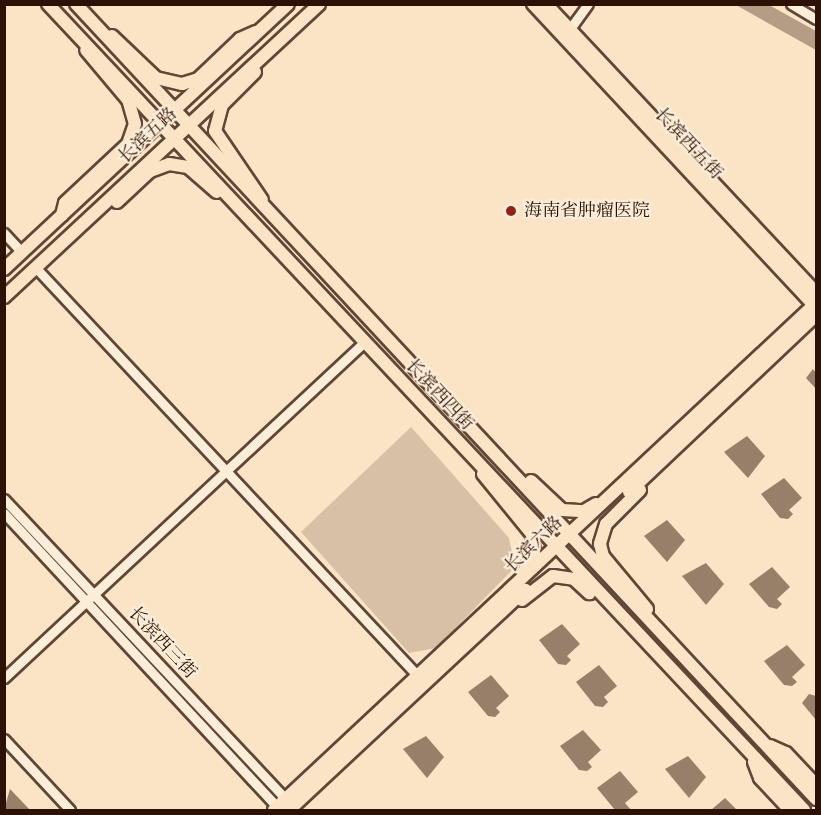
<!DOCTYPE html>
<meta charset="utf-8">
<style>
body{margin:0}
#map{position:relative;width:821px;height:815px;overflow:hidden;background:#fae4c5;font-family:"IM FELL French Canon","Noto Serif SC",serif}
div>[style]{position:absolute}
.green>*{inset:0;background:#d7c0a5}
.water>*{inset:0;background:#b49d84}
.building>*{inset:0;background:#977f69}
.roads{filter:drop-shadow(2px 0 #604636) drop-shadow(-2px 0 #604636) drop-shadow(0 2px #604636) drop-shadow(0 -2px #604636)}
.minor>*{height:9px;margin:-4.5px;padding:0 4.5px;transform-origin:4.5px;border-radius:4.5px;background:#fcedd9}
.major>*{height:12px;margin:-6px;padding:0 6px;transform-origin:6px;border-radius:6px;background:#fae4c5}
.dots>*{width:16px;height:16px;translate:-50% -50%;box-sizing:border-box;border:3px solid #fcedd9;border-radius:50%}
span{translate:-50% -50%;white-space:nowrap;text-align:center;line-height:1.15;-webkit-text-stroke:4.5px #fcedd9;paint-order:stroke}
.street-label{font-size:18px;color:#2c1206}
.poi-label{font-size:18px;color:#2c1206}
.left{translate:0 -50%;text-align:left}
.frame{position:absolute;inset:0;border:6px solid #2c1206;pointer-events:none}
</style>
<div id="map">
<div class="green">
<div style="clip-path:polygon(411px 427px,509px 538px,515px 567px,436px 648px,409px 653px,301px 532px)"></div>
</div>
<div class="water">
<div style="clip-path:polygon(736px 5px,769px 5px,816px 31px,816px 50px)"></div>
</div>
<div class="building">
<div style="clip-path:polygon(813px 369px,816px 373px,816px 389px,806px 378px)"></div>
<div style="clip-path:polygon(747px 436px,765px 456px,748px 478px,724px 452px)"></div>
<div style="clip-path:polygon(784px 478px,802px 498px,789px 510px,793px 514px,788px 519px,780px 518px,761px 494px)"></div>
<div style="clip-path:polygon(667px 520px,685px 540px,667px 562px,644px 536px)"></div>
<div style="clip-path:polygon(706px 563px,724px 584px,706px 605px,682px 576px)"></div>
<div style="clip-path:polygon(772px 567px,790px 587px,777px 599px,782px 604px,777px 609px,769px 607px,749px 584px)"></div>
<div style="clip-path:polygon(562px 624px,580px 644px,567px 656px,571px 660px,566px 665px,558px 664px,539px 640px)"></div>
<div style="clip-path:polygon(787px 645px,805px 665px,792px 677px,797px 682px,792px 686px,784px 685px,764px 661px)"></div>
<div style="clip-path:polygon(599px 665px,617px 686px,604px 697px,608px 702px,603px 707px,595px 706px,576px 682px)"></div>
<div style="clip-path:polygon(491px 675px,509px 696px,496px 708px,500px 712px,495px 717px,488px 716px,468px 692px)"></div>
<div style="clip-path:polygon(809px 694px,816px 696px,816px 720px,802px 703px)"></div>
<div style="clip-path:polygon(583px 730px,601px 750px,588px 762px,592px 767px,587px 771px,579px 770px,560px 746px)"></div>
<div style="clip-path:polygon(426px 736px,444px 757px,427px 778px,403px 749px)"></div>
<div style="clip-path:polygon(688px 756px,706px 777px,689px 798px,665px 769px)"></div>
<div style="clip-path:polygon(620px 771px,638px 792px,625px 803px,631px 810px,615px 810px,597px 788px)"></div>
<div style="clip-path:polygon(10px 789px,30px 810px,4px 810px)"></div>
<div style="clip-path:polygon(725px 798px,737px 810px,711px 810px)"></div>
</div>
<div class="roads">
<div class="minor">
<div style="left:791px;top:4px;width:29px;rotate:31deg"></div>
<div style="left:569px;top:30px;width:32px;rotate:-54deg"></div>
<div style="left:4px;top:233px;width:26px;rotate:47deg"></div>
<div style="left:36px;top:268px;width:559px;rotate:46.89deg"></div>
<div style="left:4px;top:499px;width:418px;rotate:46.8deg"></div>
<div style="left:4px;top:513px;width:405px;rotate:47.1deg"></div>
<div style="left:4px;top:678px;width:492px;rotate:-43deg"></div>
<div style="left:4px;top:739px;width:97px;rotate:47.1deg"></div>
</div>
<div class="major">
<div style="left:48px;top:4px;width:1105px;rotate:46.83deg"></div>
<div style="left:76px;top:4px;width:1086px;rotate:47.05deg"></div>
<div style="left:533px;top:4px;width:415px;rotate:47deg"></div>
<div style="left:546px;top:4px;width:396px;rotate:46.9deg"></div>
<div style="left:112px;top:36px;width:61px;rotate:43.7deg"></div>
<div style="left:156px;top:78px;width:27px;rotate:13deg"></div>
<div style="left:182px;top:84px;width:17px;rotate:-17deg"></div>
<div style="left:198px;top:79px;width:58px;rotate:-43.6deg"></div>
<div style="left:240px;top:39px;width:17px;rotate:-24deg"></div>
<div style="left:255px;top:72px;width:47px;rotate:135deg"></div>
<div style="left:222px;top:105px;width:27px;rotate:105deg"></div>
<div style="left:215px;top:131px;width:83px;rotate:55.7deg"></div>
<div style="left:117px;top:202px;width:45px;rotate:-43.2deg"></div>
<div style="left:150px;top:171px;width:20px;rotate:-20deg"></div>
<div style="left:169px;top:164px;width:19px;rotate:9deg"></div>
<div style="left:188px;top:167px;width:38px;rotate:41deg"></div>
<div style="left:62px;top:215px;width:12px;rotate:-76deg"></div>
<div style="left:65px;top:203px;width:86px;rotate:-43.1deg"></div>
<div style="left:128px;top:144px;width:21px;rotate:-71deg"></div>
<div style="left:135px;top:124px;width:25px;rotate:-106deg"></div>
<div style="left:128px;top:100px;width:65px;rotate:-130deg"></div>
<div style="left:4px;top:269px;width:388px;rotate:-43deg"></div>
<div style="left:4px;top:297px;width:430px;rotate:-42.9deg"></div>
<div style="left:483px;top:474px;width:77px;rotate:50.8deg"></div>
<div style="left:532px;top:534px;width:20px;rotate:84deg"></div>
<div style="left:534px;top:554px;width:22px;rotate:120deg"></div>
<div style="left:531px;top:481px;width:42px;rotate:43.1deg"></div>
<div style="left:562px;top:510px;width:22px;rotate:3deg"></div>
<div style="left:584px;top:511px;width:14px;rotate:-30deg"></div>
<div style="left:640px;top:490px;width:48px;rotate:135deg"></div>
<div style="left:606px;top:524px;width:21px;rotate:107deg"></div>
<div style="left:600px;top:544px;width:12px;rotate:76deg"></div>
<div style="left:603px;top:556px;width:69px;rotate:50.3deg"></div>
<div style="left:629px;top:492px;width:257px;rotate:-43.4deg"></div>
<div style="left:522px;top:600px;width:39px;rotate:-38deg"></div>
<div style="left:553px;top:576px;width:21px;rotate:8deg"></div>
<div style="left:574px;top:579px;width:21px;rotate:43deg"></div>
<div style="left:770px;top:746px;width:17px;rotate:24deg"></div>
<div style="left:786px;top:753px;width:44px;rotate:46.8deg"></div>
<div style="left:754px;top:762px;width:17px;rotate:69deg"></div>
<div style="left:760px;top:778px;width:44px;rotate:46.8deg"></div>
<div style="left:274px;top:810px;width:742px;rotate:-43.09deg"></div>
<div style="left:289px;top:810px;width:323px;rotate:-43deg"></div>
</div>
</div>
<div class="dots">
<div style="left:511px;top:211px;background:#8f2418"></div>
</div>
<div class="street-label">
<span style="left:148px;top:136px;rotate:-43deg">长滨五路</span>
<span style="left:688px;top:144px;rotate:47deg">长滨西五街</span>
<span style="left:439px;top:395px;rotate:47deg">长滨西四街</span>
<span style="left:534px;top:545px;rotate:-44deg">长滨六路</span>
<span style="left:162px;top:643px;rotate:47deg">长滨西三街</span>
</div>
<div class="poi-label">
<span class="left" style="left:524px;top:211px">海南省肿瘤医院</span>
</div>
<div class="frame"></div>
</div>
